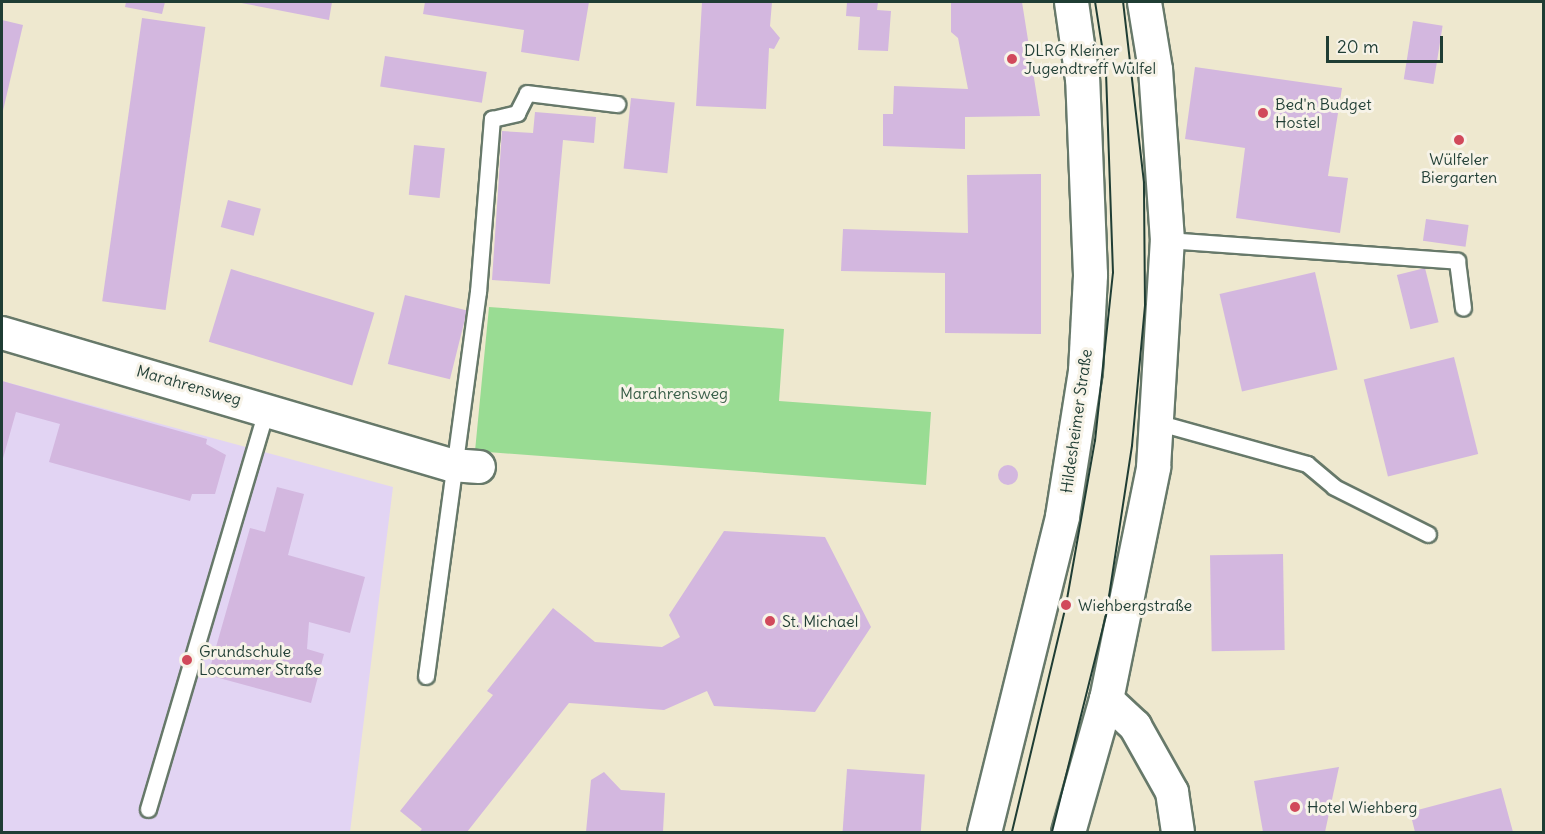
<!DOCTYPE html>
<meta charset="utf-8">
<style>
body{margin:0}
#map{position:relative;width:1545px;height:834px;overflow:hidden;background:#eee8cf;font-family:Delius,sans-serif}
div>[style]{position:absolute}
.built>*{inset:0;background:#e2d4f3}
.green>*{inset:0;background:#99dc93}
.building>*{inset:0;background:#d3b7df;transform-origin:0 0}
.round{border-radius:50%}
.roads{filter:drop-shadow(2px 0 #67796a) drop-shadow(-2px 0 #67796a) drop-shadow(0 2px #67796a) drop-shadow(0 -2px #67796a)}
.lane>*{height:15px;margin:-7.5px;padding:0 7.5px;transform-origin:7.5px;border-radius:7.5px;background:#fff}
.street>*{height:32px;margin:-16px;padding:0 16px;transform-origin:16px;border-radius:16px;background:#fff}
.secondary>*{height:33px;margin:-16.5px;padding:0 16.5px;transform-origin:16.5px;border-radius:16.5px;background:#fff}
.tram>*{height:1.5px;margin:-0.75px;padding:0 0.75px;transform-origin:0.75px;border-radius:0.75px;background:#1f3d34}
.dots>*{width:16px;height:16px;translate:-50% -50%;box-sizing:border-box;border:3px solid #f7f3e8;border-radius:50%}
span{translate:-50% -50%;white-space:nowrap;text-align:center;line-height:1.15;-webkit-text-stroke:6px #f7f3e8;paint-order:stroke}
.poi-label{font-size:16px;color:#1f3d34}
.left{translate:0 -50%;text-align:left}
.street-label{font-size:16px;color:#1f3d34}
.park-label{font-size:16px;color:#375d47}
.frame{position:absolute;inset:0;border:3px solid #1f3d34;pointer-events:none}
.scale{position:absolute;left:1326px;top:36px;width:117px;height:27px;box-sizing:border-box;border:3px solid #1f3d34;border-top:0;padding-left:8px;font-size:18px;line-height:21px;white-space:nowrap;color:#1f3d34;-webkit-text-stroke:4px #f7f3e8;paint-order:stroke}
</style>
<div id="map">
<div class="built">
<div style="clip-path:polygon(2px 381px,393px 487px,350px 832px,2px 832px)"></div>
</div>
<div class="green">
<div style="clip-path:polygon(489px 307px,784px 329px,779px 401px,931px 412px,926px 485px,475px 451px)"></div>
</div>
<div class="building">
<div style="clip-path:polygon(126px 2px,165px 2px,162px 14px,125px 7px)"></div>
<div style="clip-path:polygon(236px 2px,332px 2px,329px 20px)"></div>
<div style="clip-path:polygon(425px 2px,589px 2px,579px 61px,521px 52px,524px 30px,423px 14px)"></div>
<div style="clip-path:polygon(702px 2px,772px 2px,770px 26px,780px 38px,774px 49px,769px 48px,766px 109px,696px 106px)"></div>
<div style="clip-path:polygon(847px 2px,878px 2px,877px 10px,891px 11px,888px 51px,858px 50px,860px 17px,846px 16px)"></div>
<div style="clip-path:polygon(951px 2px,1022px 2px,1040px 116px,965px 117px,965px 149px,883px 146px,883px 114px,893px 114px,894px 86px,968px 89px,958px 38px,951px 32px)"></div>
<div style="left:142px;top:18px;width:64px;height:286px;rotate:8deg"></div>
<div style="clip-path:polygon(2px 20px,23px 25px,2px 115px)"></div>
<div style="left:1413px;top:21px;width:30px;height:59px;rotate:9deg"></div>
<div style="left:385px;top:56px;width:103px;height:31px;rotate:9deg"></div>
<div style="clip-path:polygon(1195px 67px,1342px 88px,1328px 176px,1348px 178px,1340px 233px,1236px 218px,1245px 148px,1185px 139px)"></div>
<div style="left:631px;top:98px;width:44px;height:71px;rotate:6deg"></div>
<div style="clip-path:polygon(535px 112px,596px 117px,594px 143px,563px 140px,550px 284px,492px 280px,502px 131px,533px 133px)"></div>
<div style="left:414px;top:145px;width:31px;height:50px;rotate:6deg"></div>
<div style="clip-path:polygon(1041px 174px,1041px 334px,945px 333px,945px 273px,841px 271px,843px 229px,968px 233px,967px 175px)"></div>
<div style="left:228px;top:200px;width:34px;height:28px;rotate:15deg"></div>
<div style="left:1426px;top:219px;width:43px;height:22px;rotate:8deg"></div>
<div style="left:1425px;top:268px;width:56px;height:29px;rotate:76deg"></div>
<div style="left:231px;top:269px;width:150px;height:76px;rotate:17deg"></div>
<div style="left:1315px;top:272px;width:100px;height:98px;rotate:77deg"></div>
<div style="left:405px;top:295px;width:64px;height:71px;rotate:14deg"></div>
<div style="left:1454px;top:357px;width:100px;height:93px;rotate:76deg"></div>
<div style="clip-path:polygon(2px 381px,207px 439px,206px 444px,226px 455px,215px 494px,192px 494px,190px 501px,49px 462px,60px 424px,16px 412px,2px 462px)"></div>
<div class="round" style="left:998px;top:465px;width:20px;height:20px"></div>
<div style="clip-path:polygon(277px 487px,304px 494px,288px 555px,365px 577px,350px 633px,309px 622px,307px 649px,324px 654px,311px 703px,208px 675px,250px 528px,265px 532px)"></div>
<div style="clip-path:polygon(724px 531px,825px 537px,871px 627px,815px 712px,714px 706px,707px 691px,664px 710px,569px 703px,467px 832px,419px 832px,422px 829px,400px 811px,493px 695px,487px 691px,553px 608px,595px 642px,662px 647px,680px 637px,669px 615px)"></div>
<div style="left:1283px;top:554px;width:96px;height:73px;rotate:89deg"></div>
<div style="clip-path:polygon(1339px 767px,1325px 832px,1263px 832px,1254px 781px)"></div>
<div style="left:847px;top:769px;width:78px;height:63px;rotate:4deg"></div>
<div style="clip-path:polygon(604px 772px,621px 790px,665px 793px,663px 832px,586px 832px,591px 780px)"></div>
<div style="clip-path:polygon(1501px 788px,1513px 832px,1415px 832px,1410px 812px)"></div>
</div>
<div class="roads">
<div class="lane">
<div style="left:1167px;top:240px;width:291px;rotate:4.1deg"></div>
<div style="left:1457px;top:261px;width:47px;rotate:82.7deg"></div>
<div style="left:1156px;top:422px;width:157px;rotate:15.5deg"></div>
<div style="left:1307px;top:464px;width:35px;rotate:40deg"></div>
<div style="left:1334px;top:487px;width:105px;rotate:26.6deg"></div>
<div style="left:426px;top:676px;width:388px;rotate:-82.3deg"></div>
<div style="left:478px;top:292px;width:174px;rotate:-85.4deg"></div>
<div style="left:492px;top:119px;width:26px;rotate:-13deg"></div>
<div style="left:517px;top:113px;width:22px;rotate:-63deg"></div>
<div style="left:527px;top:93px;width:91px;rotate:7deg"></div>
<div style="left:148px;top:809px;width:418px;rotate:-73.5deg"></div>
</div>
<div class="street">
<div style="left:2px;top:333px;width:468px;rotate:16.4deg"></div>
<div style="left:451px;top:465px;width:28px;rotate:4deg"></div>
<div style="left:1106px;top:699px;width:40px;rotate:43deg"></div>
<div style="left:1135px;top:726px;width:76px;rotate:60.7deg"></div>
<div style="left:1172px;top:792px;width:40px;rotate:81.5deg"></div>
</div>
<div class="secondary">
<div style="left:984px;top:832px;width:325px;rotate:-76.1deg"></div>
<div style="left:1062px;top:516px;width:147px;rotate:-81deg"></div>
<div style="left:1085px;top:371px;width:97px;rotate:-87deg"></div>
<div style="left:1090px;top:274px;width:195px;rotate:-92.3deg"></div>
<div style="left:1082px;top:79px;width:78px;rotate:-98.1deg"></div>
<div style="left:1068px;top:832px;width:138px;rotate:-74.1deg"></div>
<div style="left:1106px;top:699px;width:237px;rotate:-78.5deg"></div>
<div style="left:1153px;top:467px;width:227px;rotate:-86.5deg"></div>
<div style="left:1167px;top:240px;width:171px;rotate:-94deg"></div>
<div style="left:1155px;top:69px;width:68px;rotate:-99.3deg"></div>
</div>
</div>
<div class="tram">
<div style="left:1012px;top:832px;width:233px;rotate:-76.6deg"></div>
<div style="left:1066px;top:605px;width:167px;rotate:-80deg"></div>
<div style="left:1095px;top:441px;width:169px;rotate:-83.9deg"></div>
<div style="left:1113px;top:273px;width:201px;rotate:-92deg"></div>
<div style="left:1106px;top:72px;width:71px;rotate:-98.9deg"></div>
<div style="left:1052px;top:832px;width:223px;rotate:-76deg"></div>
<div style="left:1106px;top:616px;width:172px;rotate:-81.3deg"></div>
<div style="left:1132px;top:446px;width:142px;rotate:-84.7deg"></div>
<div style="left:1145px;top:305px;width:122px;rotate:-90.5deg"></div>
<div style="left:1144px;top:183px;width:182px;rotate:-96.6deg"></div>
</div>
<div class="dots">
<div style="left:1012px;top:59px;background:#d1495b"></div>
<div style="left:1263px;top:113px;background:#d1495b"></div>
<div style="left:1459px;top:140px;background:#d1495b"></div>
<div style="left:1066px;top:605px;background:#d1495b"></div>
<div style="left:770px;top:621px;background:#d1495b"></div>
<div style="left:187px;top:660px;background:#d1495b"></div>
<div style="left:1295px;top:807px;background:#d1495b"></div>
</div>
<div class="poi-label">
<span class="left" style="left:1024px;top:59px">DLRG Kleiner<br>Jugendtreff Wülfel</span>
<span class="left" style="left:1275px;top:113px">Bed'n Budget<br>Hostel</span>
<span style="left:1459px;top:168px">Wülfeler<br>Biergarten</span>
<span class="left" style="left:1078px;top:605px">Wiehbergstraße</span>
<span class="left" style="left:782px;top:621px">St. Michael</span>
<span class="left" style="left:199px;top:660px">Grundschule<br>Loccumer Straße</span>
<span class="left" style="left:1307px;top:807px">Hotel Wiehberg</span>
</div>
<div class="street-label">
<span style="left:189px;top:385px;rotate:16deg">Marahrensweg</span>
<span style="left:1076px;top:421px;rotate:-82deg">Hildesheimer Straße</span>
</div>
<div class="park-label">
<span style="left:674px;top:393px">Marahrensweg</span>
</div>
<div class="frame"></div>
<div class="scale">20 m</div>
</div>
